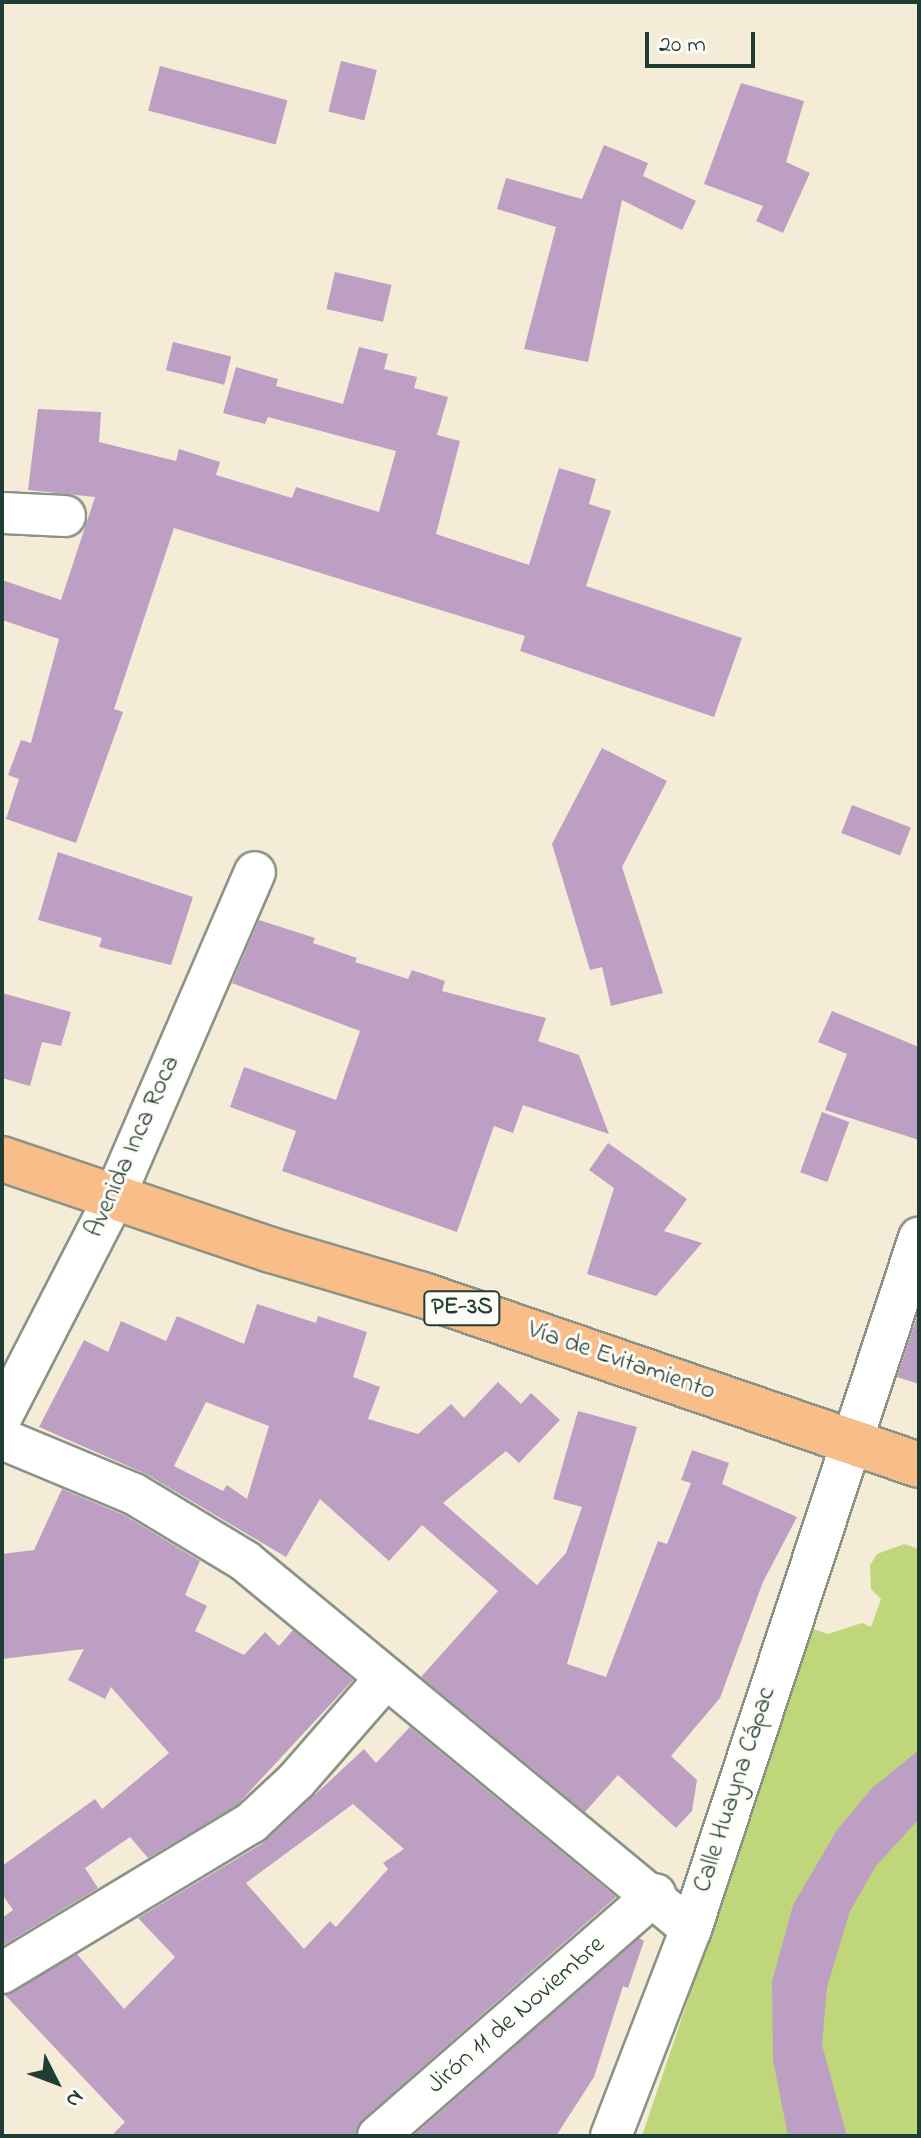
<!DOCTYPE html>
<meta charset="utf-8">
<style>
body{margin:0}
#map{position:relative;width:921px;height:2138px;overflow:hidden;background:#f5ecd8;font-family:"Indie Flower",sans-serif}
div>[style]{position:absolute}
.green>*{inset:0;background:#bfd67a}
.building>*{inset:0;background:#bc9fc3;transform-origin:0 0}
.roads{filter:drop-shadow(2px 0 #8a9486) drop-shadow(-2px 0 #8a9486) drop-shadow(0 2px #8a9486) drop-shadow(0 -2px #8a9486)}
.minor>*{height:40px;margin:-20px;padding:0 20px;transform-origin:20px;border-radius:20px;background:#fff}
.trunk>*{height:44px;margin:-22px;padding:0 22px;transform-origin:22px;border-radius:22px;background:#f8bd89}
span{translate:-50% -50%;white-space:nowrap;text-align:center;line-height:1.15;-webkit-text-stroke:6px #fdfcf7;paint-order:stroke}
.shield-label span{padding:2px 6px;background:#fdfcf7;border:2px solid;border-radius:6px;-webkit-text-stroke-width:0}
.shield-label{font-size:24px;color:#1f3d34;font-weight:700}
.street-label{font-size:26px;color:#1f3d34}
.frame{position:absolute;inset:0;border:4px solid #1f3d34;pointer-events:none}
.north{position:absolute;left:16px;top:2042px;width:80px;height:80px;-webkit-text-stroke:6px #fdfcf7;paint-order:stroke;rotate:132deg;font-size:22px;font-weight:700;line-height:32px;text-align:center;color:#1f3d34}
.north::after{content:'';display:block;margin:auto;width:28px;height:36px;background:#1f3d34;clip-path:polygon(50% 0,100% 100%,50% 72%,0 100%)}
.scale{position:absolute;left:645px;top:32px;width:110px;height:36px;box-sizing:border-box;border:4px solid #1f3d34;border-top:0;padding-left:10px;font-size:24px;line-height:28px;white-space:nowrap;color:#1f3d34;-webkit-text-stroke:6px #fdfcf7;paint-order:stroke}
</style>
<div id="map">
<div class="green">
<div style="clip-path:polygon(904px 1544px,919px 1549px,919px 2136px,642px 2136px,813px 1629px,828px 1634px,862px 1623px,871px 1627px,881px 1599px,871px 1589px,870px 1565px,877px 1554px)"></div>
</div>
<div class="building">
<div style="left:341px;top:61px;width:37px;height:52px;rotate:14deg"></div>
<div style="left:160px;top:66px;width:132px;height:46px;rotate:15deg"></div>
<div style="clip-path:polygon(741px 83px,804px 101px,786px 162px,810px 173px,783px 233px,756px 221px,763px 206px,704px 184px)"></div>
<div style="clip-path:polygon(604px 145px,648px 163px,643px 176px,696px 201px,682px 230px,622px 200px,588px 362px,524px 349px,556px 227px,497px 209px,506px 178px,582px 199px)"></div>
<div style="left:335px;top:272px;width:58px;height:38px;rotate:13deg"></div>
<div style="left:173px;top:342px;width:60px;height:29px;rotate:14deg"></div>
<div style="clip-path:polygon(359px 347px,388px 354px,384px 369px,417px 377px,414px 388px,448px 397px,437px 435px,460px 441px,436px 534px,529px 565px,559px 468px,596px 479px,589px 504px,611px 511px,586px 586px,742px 638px,714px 717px,520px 651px,525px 636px,174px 528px,114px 709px,123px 712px,76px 843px,6px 819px,19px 779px,8px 775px,21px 740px,31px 743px,59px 639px,2px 620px,2px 580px,61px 600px,95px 497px,28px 490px,38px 409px,101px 412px,99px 442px,176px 461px,179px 449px,220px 462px,216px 475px,292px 498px,296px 487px,379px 512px,396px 451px,268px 417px,265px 424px,223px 413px,236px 367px,278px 379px,276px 386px,343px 404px)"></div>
<div style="clip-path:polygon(602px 748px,667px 781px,622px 867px,663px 993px,611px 1006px,602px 967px,590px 970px,552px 844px)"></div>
<div style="left:852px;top:805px;width:63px;height:30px;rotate:21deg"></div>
<div style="clip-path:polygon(58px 852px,193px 897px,171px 965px,99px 947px,102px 938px,38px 920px)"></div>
<div style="clip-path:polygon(259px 920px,315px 938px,313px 943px,357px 958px,355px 962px,408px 979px,412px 970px,445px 981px,442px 991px,546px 1018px,538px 1041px,579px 1055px,609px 1134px,523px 1105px,513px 1133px,494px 1126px,457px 1232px,282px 1171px,296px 1131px,230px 1107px,244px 1067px,336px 1100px,360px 1031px,232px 983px)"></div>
<div style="clip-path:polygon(2px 993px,71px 1012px,61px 1046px,42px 1042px,30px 1086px,2px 1078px)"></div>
<div style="clip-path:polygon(832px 1011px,919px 1047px,919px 1140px,825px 1110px,847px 1054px,818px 1042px)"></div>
<div style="left:822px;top:1112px;width:29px;height:64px;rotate:20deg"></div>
<div style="clip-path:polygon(608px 1143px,687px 1199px,664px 1231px,702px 1243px,656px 1296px,587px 1274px,614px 1188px,589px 1170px)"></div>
<div style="clip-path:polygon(evenodd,257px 1304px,316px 1323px,318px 1316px,367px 1332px,353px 1377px,380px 1387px,368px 1419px,418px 1434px,451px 1404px,464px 1418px,498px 1382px,521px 1404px,531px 1393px,560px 1420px,519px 1463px,506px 1451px,443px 1503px,537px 1585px,566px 1553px,582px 1507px,553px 1499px,578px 1411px,637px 1427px,567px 1664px,606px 1677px,658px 1541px,667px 1544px,691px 1483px,681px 1480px,692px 1450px,729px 1463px,722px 1484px,797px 1517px,763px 1582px,720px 1698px,671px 1756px,697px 1780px,692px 1811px,676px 1828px,618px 1775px,585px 1812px,421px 1677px,498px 1591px,422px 1525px,389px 1561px,320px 1499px,286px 1557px,146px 1474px,39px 1427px,84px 1340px,108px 1352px,121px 1321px,166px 1341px,177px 1316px,244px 1344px,257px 1304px,206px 1402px,269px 1426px,247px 1499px,227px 1485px,223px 1491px,174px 1466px,206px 1402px)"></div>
<div style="clip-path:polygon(919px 1311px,919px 1384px,897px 1377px)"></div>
<div style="clip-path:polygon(62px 1489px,124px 1515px,200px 1561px,185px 1595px,207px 1606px,195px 1631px,244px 1655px,265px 1632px,279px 1646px,293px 1630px,353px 1680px,237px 1805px,148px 1858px,130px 1837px,85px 1868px,98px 1888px,2px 1946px,2px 1918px,13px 1910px,2px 1894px,2px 1866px,95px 1799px,102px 1809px,169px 1753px,111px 1687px,105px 1699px,68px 1680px,84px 1649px,2px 1659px,2px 1554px,34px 1550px)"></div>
<div style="clip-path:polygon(evenodd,410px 1727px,616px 1897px,363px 2119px,356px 2136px,111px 2136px,125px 2122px,5px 1995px,77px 1954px,124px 2009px,175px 1957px,138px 1918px,263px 1843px,364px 1749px,376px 1763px,410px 1727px,353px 1804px,404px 1849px,383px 1863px,388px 1869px,336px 1927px,330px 1921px,304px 1949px,246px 1883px,353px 1804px)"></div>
<div style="clip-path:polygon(919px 1750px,919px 1819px,876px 1866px,850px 1911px,827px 1987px,822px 2045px,847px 2136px,788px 2136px,773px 2060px,772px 1982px,793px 1905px,837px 1830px,872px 1788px)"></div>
<div style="clip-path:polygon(639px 1938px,644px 1941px,628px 1988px,623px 1986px,594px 2077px,556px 2136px,413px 2136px)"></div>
</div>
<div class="roads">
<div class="minor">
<div style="left:2px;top:513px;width:63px;rotate:2.7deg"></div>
<div style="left:2px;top:1416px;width:243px;rotate:-62.8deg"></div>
<div style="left:113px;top:1200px;width:357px;rotate:-66.6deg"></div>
<div style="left:2px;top:1439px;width:143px;rotate:22.6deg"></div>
<div style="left:134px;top:1494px;width:130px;rotate:31.1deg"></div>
<div style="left:245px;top:1561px;width:578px;rotate:39.53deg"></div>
<div style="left:2px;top:1973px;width:291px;rotate:-31.1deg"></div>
<div style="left:251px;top:1823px;width:62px;rotate:-43deg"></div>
<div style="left:296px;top:1781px;width:135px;rotate:-48.9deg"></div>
<div style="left:378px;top:2136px;width:368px;rotate:-41.1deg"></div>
<div style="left:611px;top:2136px;width:222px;rotate:-68.9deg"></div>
<div style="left:691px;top:1929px;width:728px;rotate:-71.74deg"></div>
</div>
<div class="trunk">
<div style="left:2px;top:1159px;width:284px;rotate:18.7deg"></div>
<div style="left:271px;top:1250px;width:155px;rotate:16.5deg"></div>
<div style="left:420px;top:1294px;width:527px;rotate:18.92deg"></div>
</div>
</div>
<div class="shield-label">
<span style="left:462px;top:1308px">PE-3S</span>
</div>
<div class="street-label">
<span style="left:134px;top:1147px;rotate:-66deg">Avenida Inca Roca</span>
<span style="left:621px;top:1362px;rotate:19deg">Vía de Evitamiento</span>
<span style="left:736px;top:1790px;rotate:-72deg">Calle Huayna Cápac</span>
<span style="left:517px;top:2016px;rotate:-41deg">Jirón 11 de Noviembre</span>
</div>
<div class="frame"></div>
<div class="north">N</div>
<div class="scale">20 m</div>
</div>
